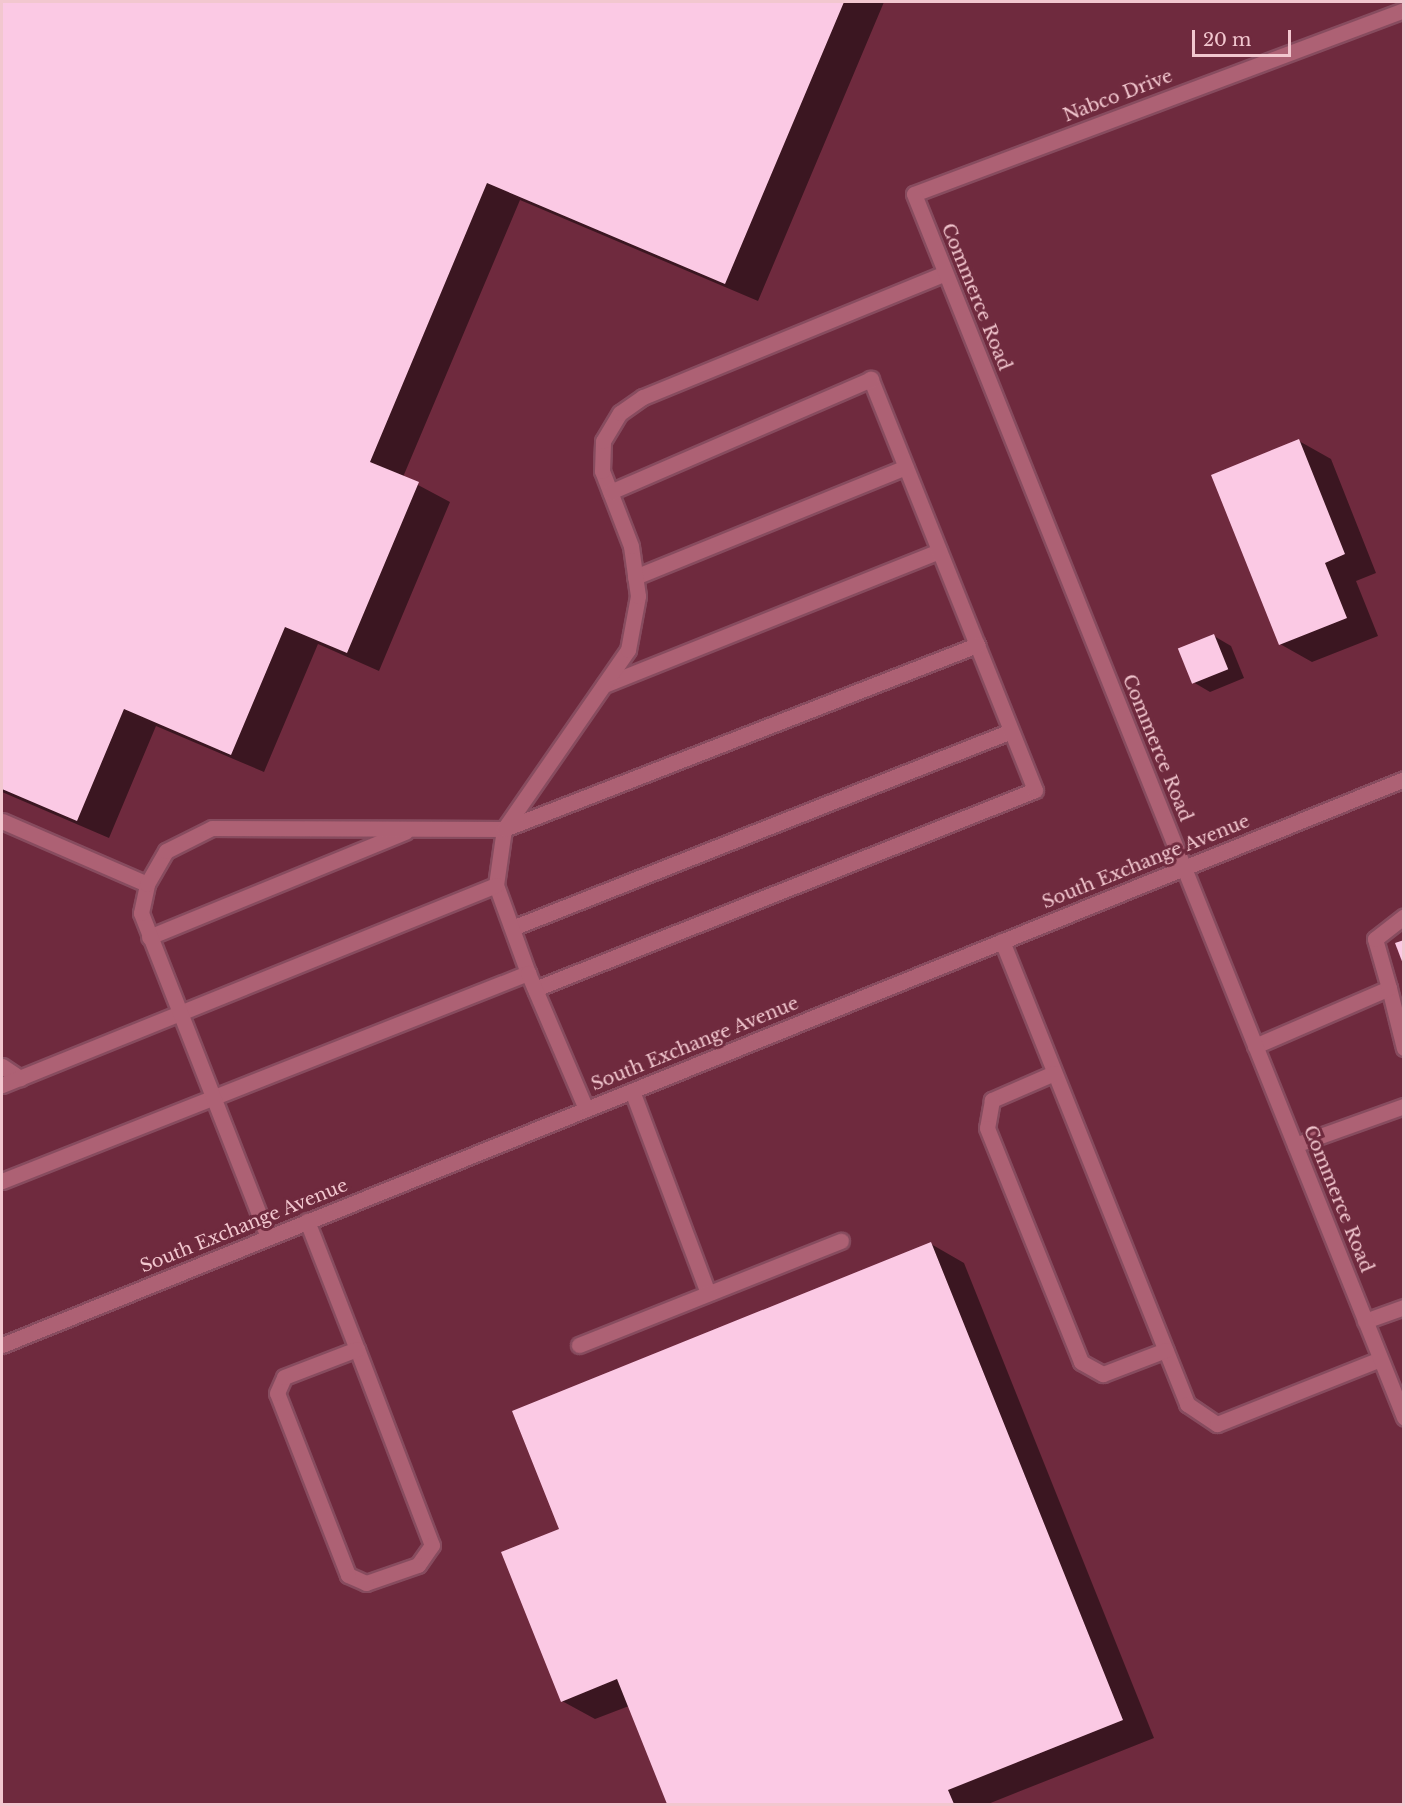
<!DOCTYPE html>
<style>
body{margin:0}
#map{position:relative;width:1405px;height:1806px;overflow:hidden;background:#6f2a3e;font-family:"Libre Baskerville",serif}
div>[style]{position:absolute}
.shadow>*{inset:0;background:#0007}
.building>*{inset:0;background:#fbc9e4;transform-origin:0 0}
.roads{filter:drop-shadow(2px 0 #874c5f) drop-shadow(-2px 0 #874c5f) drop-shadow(0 2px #874c5f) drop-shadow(0 -2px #874c5f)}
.service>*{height:15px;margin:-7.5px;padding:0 7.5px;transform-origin:7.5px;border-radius:7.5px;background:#ad6174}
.minor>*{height:15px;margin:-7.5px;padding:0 7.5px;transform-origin:7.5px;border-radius:7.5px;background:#ad6174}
span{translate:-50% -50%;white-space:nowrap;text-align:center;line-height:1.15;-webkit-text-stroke:6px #6f2a3e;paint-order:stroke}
.street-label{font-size:18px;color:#f2c7cf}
.frame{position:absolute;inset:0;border:3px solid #f2c7cf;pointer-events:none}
.scale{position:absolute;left:1192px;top:30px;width:99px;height:27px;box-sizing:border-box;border:3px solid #f2c7cf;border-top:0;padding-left:8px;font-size:18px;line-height:21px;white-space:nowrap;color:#f2c7cf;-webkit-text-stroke:4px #6f2a3e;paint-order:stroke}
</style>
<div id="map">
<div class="shadow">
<div style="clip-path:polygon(2px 2px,884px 2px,758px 301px,520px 200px,403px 477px,450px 502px,379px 671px,318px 644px,264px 772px,156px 726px,109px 838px,2px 792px)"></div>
<div style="clip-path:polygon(1299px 441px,1331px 459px,1376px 573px,1356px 581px,1378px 636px,1312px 662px,1280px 644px)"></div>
<div style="clip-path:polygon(1214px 636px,1231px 646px,1244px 678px,1210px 692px,1193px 682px)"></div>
<div style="clip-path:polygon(931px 1244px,964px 1263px,1154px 1738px,988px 1804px,669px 1804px,629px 1706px,595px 1719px,562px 1701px,561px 1529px)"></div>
</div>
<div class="building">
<div style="clip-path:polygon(2px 2px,844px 2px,725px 284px,487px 183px,370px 462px,419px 482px,347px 653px,285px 627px,231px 755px,124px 709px,77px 821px,2px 789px)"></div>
<div style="clip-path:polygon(1299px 439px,1345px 554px,1325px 563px,1347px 618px,1279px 645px,1211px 475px)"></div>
<div style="left:1214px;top:634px;width:38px;height:39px;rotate:68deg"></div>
<div style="clip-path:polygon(1404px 940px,1404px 964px,1403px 964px,1395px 943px)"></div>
<div style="clip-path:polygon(931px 1242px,1123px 1720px,948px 1790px,954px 1804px,667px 1804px,617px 1679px,561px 1702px,501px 1552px,559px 1529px,512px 1411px)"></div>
</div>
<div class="roads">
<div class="service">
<div style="left:635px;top:577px;width:292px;rotate:-22.1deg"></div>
<div style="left:604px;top:685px;width:361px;rotate:-21.8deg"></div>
<div style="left:2px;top:821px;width:158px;rotate:23.5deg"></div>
<div style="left:512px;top:928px;width:536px;rotate:-21.54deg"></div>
<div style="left:149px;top:937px;width:277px;rotate:-22.3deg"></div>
<div style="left:1002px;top:941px;width:499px;rotate:68.2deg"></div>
<div style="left:1187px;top:1404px;width:36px;rotate:34deg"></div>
<div style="left:1217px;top:1424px;width:175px;rotate:-21.7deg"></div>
<div style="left:528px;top:973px;width:94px;rotate:-110deg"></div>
<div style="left:496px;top:885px;width:57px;rotate:-81.9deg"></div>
<div style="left:504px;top:829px;width:218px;rotate:-55.3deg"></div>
<div style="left:628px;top:650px;width:55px;rotate:-79.5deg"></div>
<div style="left:638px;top:596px;width:50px;rotate:-98deg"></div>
<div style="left:631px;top:546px;width:80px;rotate:-111.1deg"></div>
<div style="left:602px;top:471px;width:30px;rotate:-88deg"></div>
<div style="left:603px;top:441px;width:33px;rotate:-59deg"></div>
<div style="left:620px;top:413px;width:28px;rotate:-35deg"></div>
<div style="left:643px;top:397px;width:326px;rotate:-22.3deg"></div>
<div style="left:1389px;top:988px;width:62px;rotate:76deg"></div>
<div style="left:535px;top:989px;width:538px;rotate:-21.7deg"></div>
<div style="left:1035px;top:790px;width:443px;rotate:-111.8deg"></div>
<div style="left:871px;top:379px;width:284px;rotate:156.6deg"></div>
<div style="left:1255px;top:1046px;width:146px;rotate:-23.4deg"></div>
<div style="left:1389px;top:988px;width:51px;rotate:-105.9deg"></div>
<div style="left:1375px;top:939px;width:37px;rotate:-38deg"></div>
<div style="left:2px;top:1066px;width:22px;rotate:34deg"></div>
<div style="left:1054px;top:1073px;width:68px;rotate:156.5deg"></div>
<div style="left:992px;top:1100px;width:28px;rotate:100deg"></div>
<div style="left:987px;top:1128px;width:252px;rotate:68.1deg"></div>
<div style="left:1081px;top:1362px;width:25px;rotate:29deg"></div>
<div style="left:1103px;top:1374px;width:67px;rotate:-20.9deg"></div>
<div style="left:2px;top:1085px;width:533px;rotate:-22.04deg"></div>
<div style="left:632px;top:1091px;width:216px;rotate:69.4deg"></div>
<div style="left:1295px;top:1145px;width:116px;rotate:-19.7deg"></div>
<div style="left:2px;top:1181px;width:566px;rotate:-21.58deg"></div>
<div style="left:528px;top:973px;width:148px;rotate:66.9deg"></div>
<div style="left:307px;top:1221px;width:137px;rotate:68.7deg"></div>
<div style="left:357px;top:1349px;width:210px;rotate:69.1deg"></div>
<div style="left:432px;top:1545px;width:24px;rotate:125deg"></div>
<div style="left:418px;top:1565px;width:55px;rotate:160.9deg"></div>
<div style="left:366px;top:1583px;width:20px;rotate:-156deg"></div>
<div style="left:348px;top:1575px;width:195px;rotate:-111.3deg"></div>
<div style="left:277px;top:1393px;width:17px;rotate:-66deg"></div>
<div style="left:284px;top:1377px;width:78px;rotate:-21deg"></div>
<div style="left:268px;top:1237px;width:348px;rotate:-111.4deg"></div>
<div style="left:141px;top:913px;width:30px;rotate:-78deg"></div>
<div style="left:147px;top:884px;width:38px;rotate:-60deg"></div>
<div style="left:166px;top:851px;width:51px;rotate:-26.6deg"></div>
<div style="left:212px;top:828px;width:292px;rotate:0.2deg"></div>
<div style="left:504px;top:829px;width:508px;rotate:-21.26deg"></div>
<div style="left:1365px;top:1321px;width:41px;rotate:-19.7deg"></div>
<div style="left:579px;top:1345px;width:282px;rotate:-21.7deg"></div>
</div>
<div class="minor">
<div style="left:1404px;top:10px;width:523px;rotate:159.42deg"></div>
<div style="left:914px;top:194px;width:1318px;rotate:68.17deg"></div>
<div style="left:2px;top:1345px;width:1512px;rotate:-21.98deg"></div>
</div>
</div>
<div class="street-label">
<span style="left:1118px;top:96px;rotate:-21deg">Nabco Drive</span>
<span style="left:976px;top:297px;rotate:68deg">Commerce Road</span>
<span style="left:1157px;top:748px;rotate:68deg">Commerce Road</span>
<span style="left:1146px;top:862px;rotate:-22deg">South Exchange Avenue</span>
<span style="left:695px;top:1044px;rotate:-22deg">South Exchange Avenue</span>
<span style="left:1338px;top:1199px;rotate:68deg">Commerce Road</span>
<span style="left:244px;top:1226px;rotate:-22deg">South Exchange Avenue</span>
</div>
<div class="frame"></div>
<div class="scale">20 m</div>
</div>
